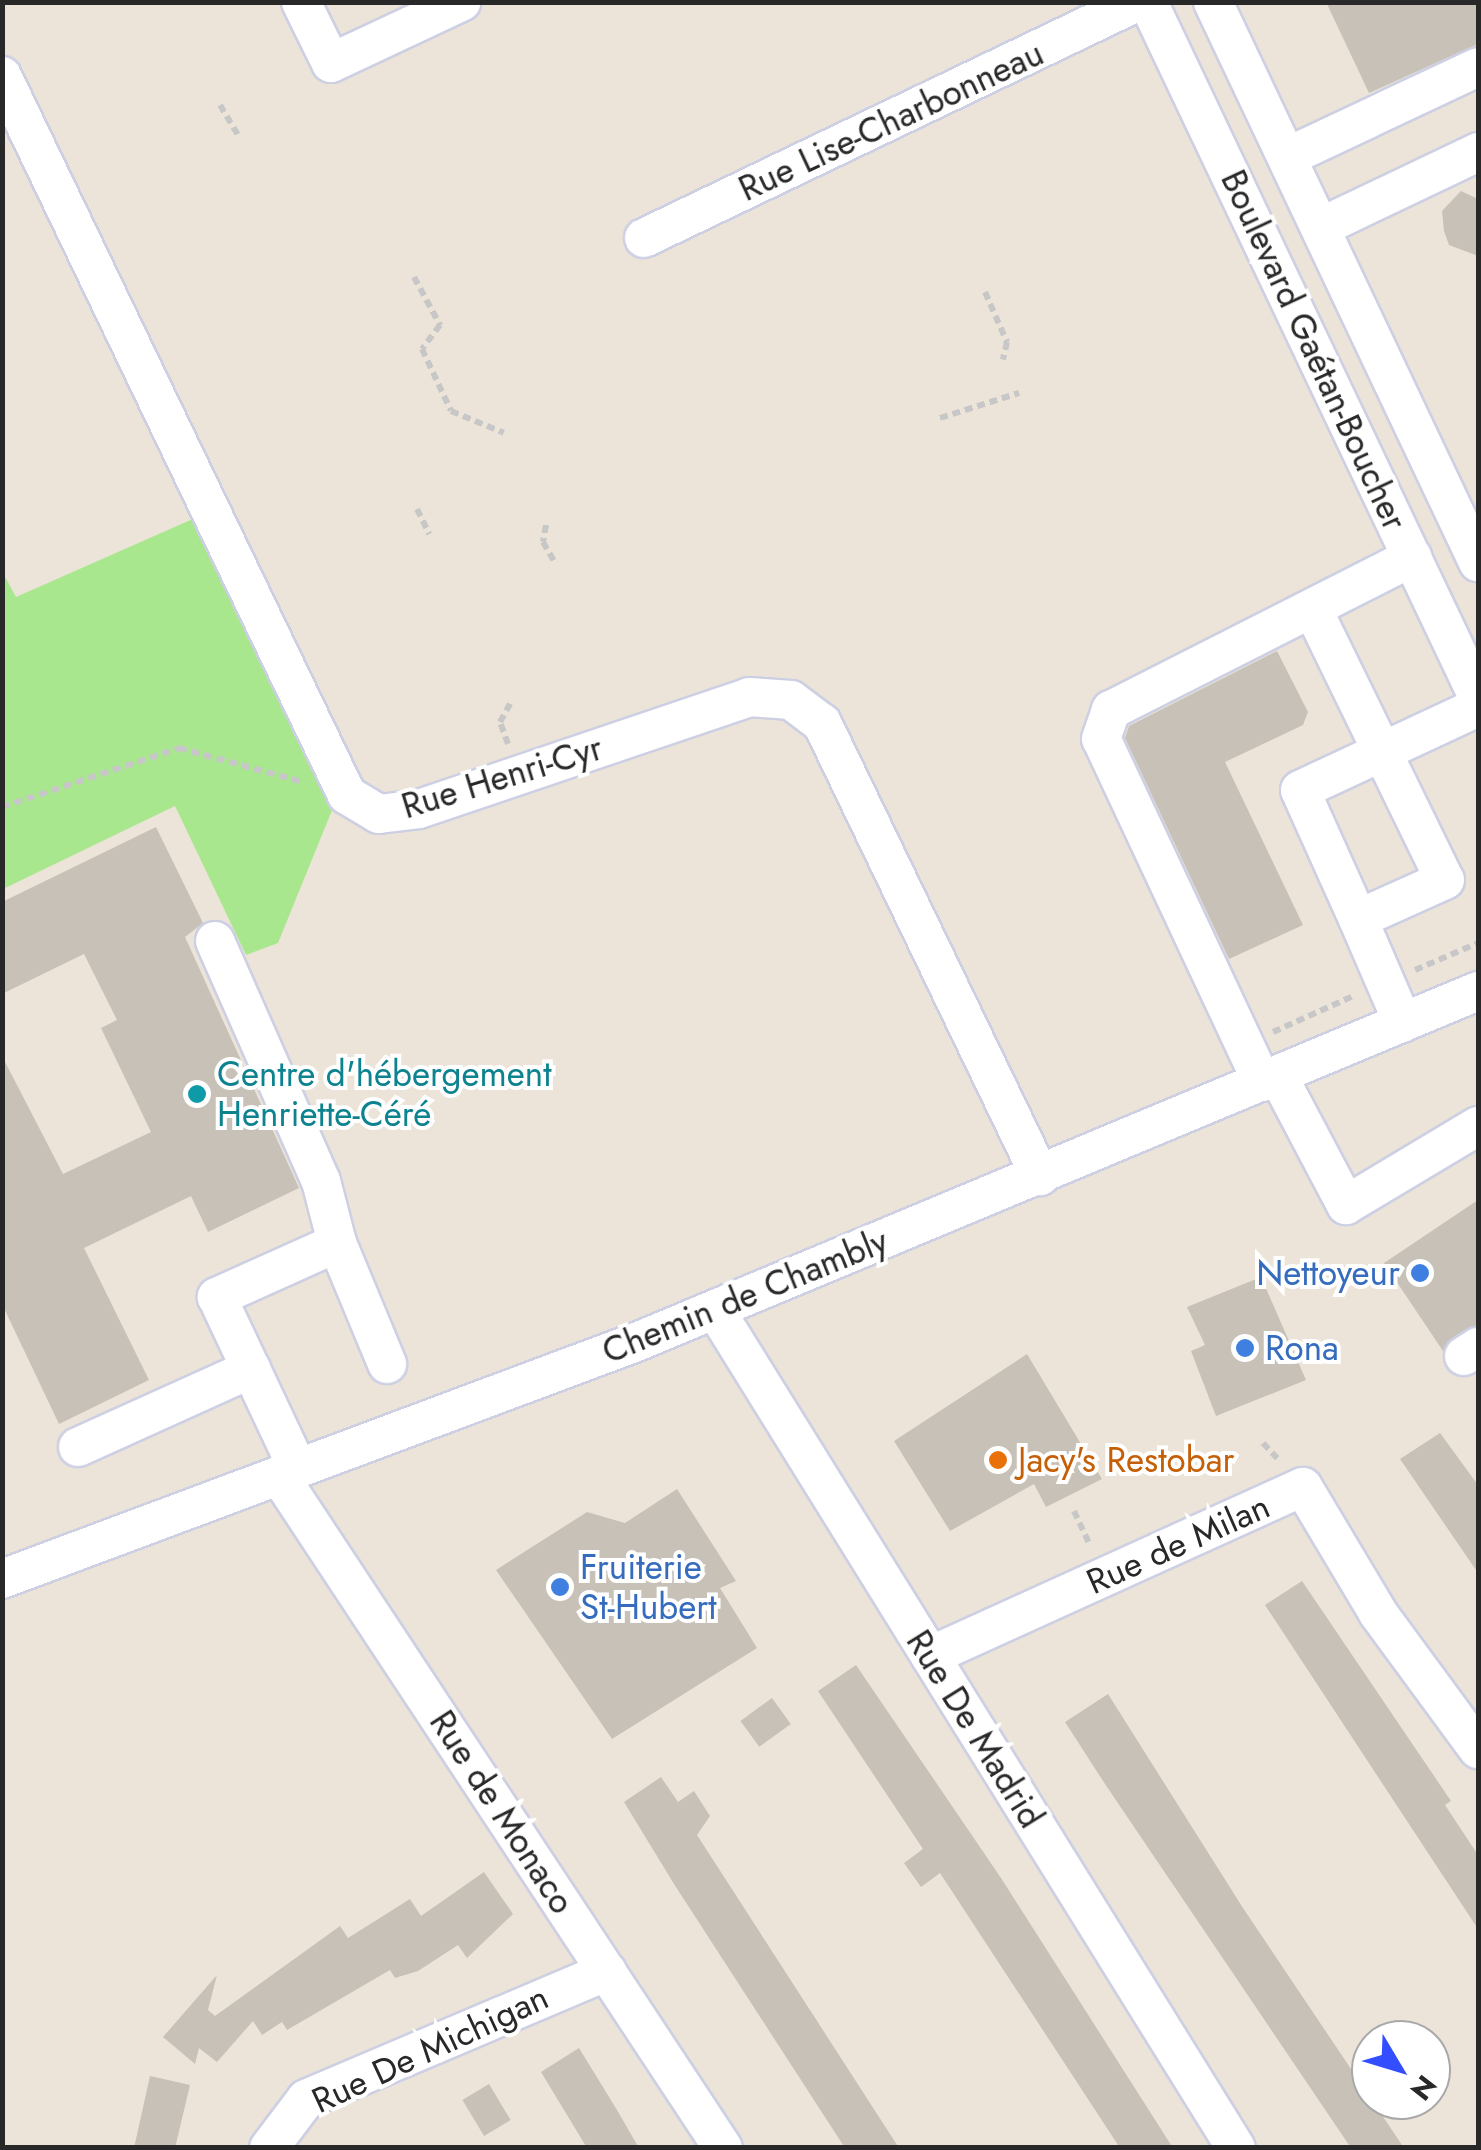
<!DOCTYPE html>
<meta charset="utf-8">
<style>
body{margin:0}
#map{position:relative;width:1481px;height:2150px;overflow:hidden;background:#ece4d8;font-family:Jost,sans-serif}
div>[style]{position:absolute}
.green>*{inset:0;background:#a9e78f}
.building>*{inset:0;background:#c7c1b8;transform-origin:0 0}
.path>*{height:6px;margin-top:-3px;transform-origin:0;background:repeating-linear-gradient(90deg,#c7c7c7 0 8px,transparent 0 13px)}
.roads{filter:drop-shadow(2px 0 #cdd0e3) drop-shadow(-2px 0 #cdd0e3) drop-shadow(0 2px #cdd0e3) drop-shadow(0 -2px #cdd0e3)}
.minor>*{height:38px;margin:-19px;padding:0 19px;transform-origin:19px;border-radius:19px;background:#fff}
.dots>*{width:28px;height:28px;translate:-50% -50%;box-sizing:border-box;border:5px solid #fff;border-radius:50%}
span{translate:-50% -50%;white-space:nowrap;text-align:center;line-height:1.15;-webkit-text-stroke:8px #fff;paint-order:stroke}
.street-label{font-size:35px;color:#282828}
.culture-label{font-size:35px;color:#0d838f}
.left{translate:0 -50%;text-align:left}
.shop-label{font-size:35px;color:#366cbe}
.right{translate:-100% -50%;text-align:right}
.food-label{font-size:35px;color:#c56008}
.frame{position:absolute;inset:0;border:5px solid #282828;pointer-events:none}
.north{position:absolute;left:1351px;top:2020px;width:100px;height:100px;box-sizing:border-box;background:#fff;border:2px solid #a9a9a9;border-radius:50%;rotate:128deg;font-size:28px;font-weight:700;line-height:40px;text-align:center;color:#282828}
.north::after{content:'';display:block;margin:auto;width:35px;height:45px;background:#324eff;clip-path:polygon(50% 0,100% 100%,50% 72%,0 100%)}
</style>
<div id="map">
<div class="green">
<div style="clip-path:polygon(195px 518px,337px 798px,278px 943px,246px 955px,175px 806px,3px 889px,3px 573px,16px 597px)"></div>
</div>
<div class="building">
<div style="clip-path:polygon(1326px 2px,1478px 2px,1478px 44px,1369px 93px)"></div>
<div style="clip-path:polygon(1461px 191px,1478px 199px,1478px 256px,1449px 245px,1444px 231px,1442px 211px)"></div>
<div style="clip-path:polygon(1277px 651px,1308px 712px,1303px 725px,1225px 762px,1303px 925px,1229px 959px,1125px 738px,1129px 726px)"></div>
<div style="clip-path:polygon(156px 827px,203px 923px,185px 937px,299px 1188px,208px 1232px,191px 1196px,84px 1248px,149px 1380px,59px 1424px,2px 1304px,2px 1056px,63px 1174px,151px 1132px,101px 1028px,117px 1020px,84px 954px,2px 994px,2px 902px)"></div>
<div style="clip-path:polygon(1478px 1200px,1478px 1325px,1443px 1351px,1384px 1263px)"></div>
<div style="clip-path:polygon(1261px 1277px,1306px 1380px,1216px 1416px,1191px 1351px,1205px 1345px,1187px 1307px)"></div>
<div style="clip-path:polygon(1027px 1354px,1102px 1479px,1046px 1507px,1034px 1484px,950px 1531px,894px 1441px)"></div>
<div style="clip-path:polygon(1440px 1433px,1478px 1485px,1478px 1573px,1400px 1459px)"></div>
<div style="clip-path:polygon(677px 1489px,736px 1581px,720px 1588px,757px 1648px,612px 1739px,496px 1570px,587px 1512px,625px 1523px)"></div>
<div style="clip-path:polygon(1302px 1581px,1451px 1801px,1445px 1805px,1478px 1855px,1478px 1929px,1265px 1605px)"></div>
<div style="clip-path:polygon(856px 1665px,1001px 1878px,1173px 2148px,1120px 2148px,940px 1873px,921px 1887px,904px 1863px,923px 1849px,818px 1691px)"></div>
<div style="clip-path:polygon(1108px 1694px,1243px 1908px,1404px 2148px,1351px 2148px,1105px 1784px,1065px 1722px)"></div>
<div style="left:772px;top:1698px;width:32px;height:39px;rotate:54deg"></div>
<div style="clip-path:polygon(661px 1777px,678px 1802px,694px 1791px,710px 1816px,697px 1835px,899px 2148px,845px 2148px,674px 1884px,624px 1802px)"></div>
<div style="clip-path:polygon(484px 1872px,513px 1914px,467px 1958px,458px 1945px,418px 1971px,395px 1978px,390px 1970px,287px 2030px,282px 2022px,262px 2035px,253px 2021px,217px 2062px,199px 2048px,195px 2064px,163px 2037px,217px 1975px,208px 2010px,215px 2016px,340px 1926px,348px 1938px,410px 1899px,421px 1916px)"></div>
<div style="clip-path:polygon(579px 2048px,617px 2110px,639px 2148px,587px 2148px,541px 2072px)"></div>
<div style="clip-path:polygon(150px 2076px,190px 2085px,175px 2148px,134px 2148px)"></div>
<div style="left:489px;top:2084px;width:42px;height:31px;rotate:59deg"></div>
</div>
<div class="path">
<div style="left:220px;top:105px;width:37px;rotate:59deg"></div>
<div style="left:414px;top:277px;width:55px;rotate:61.6deg"></div>
<div style="left:440px;top:325px;width:30px;rotate:127deg"></div>
<div style="left:422px;top:349px;width:68px;rotate:64.9deg"></div>
<div style="left:451px;top:411px;width:57px;rotate:22.5deg"></div>
<div style="left:985px;top:292px;width:55px;rotate:66.3deg"></div>
<div style="left:1007px;top:342px;width:18px;rotate:103deg"></div>
<div style="left:940px;top:418px;width:83px;rotate:-17.6deg"></div>
<div style="left:417px;top:509px;width:28px;rotate:64deg"></div>
<div style="left:546px;top:525px;width:17px;rotate:100deg"></div>
<div style="left:543px;top:542px;width:24px;rotate:60deg"></div>
<div style="left:508px;top:744px;width:23px;rotate:-110deg"></div>
<div style="left:500px;top:722px;width:21px;rotate:-61deg"></div>
<div style="left:2px;top:807px;width:187px;rotate:-18.4deg"></div>
<div style="left:179px;top:748px;width:129px;rotate:15.3deg"></div>
<div style="left:1415px;top:970px;width:69px;rotate:-23.2deg"></div>
<div style="left:1273px;top:1032px;width:88px;rotate:-24.2deg"></div>
<div style="left:1263px;top:1443px;width:23px;rotate:47deg"></div>
<div style="left:1074px;top:1511px;width:38px;rotate:65deg"></div>
</div>
<div class="roads">
<div class="minor">
<div style="left:301px;top:2px;width:68px;rotate:63.8deg"></div>
<div style="left:331px;top:63px;width:144px;rotate:-25.1deg"></div>
<div style="left:1148px;top:2px;width:769px;rotate:64.6deg"></div>
<div style="left:1213px;top:2px;width:620px;rotate:64.68deg"></div>
<div style="left:2px;top:76px;width:797px;rotate:64.37deg"></div>
<div style="left:347px;top:795px;width:37px;rotate:31deg"></div>
<div style="left:379px;top:814px;width:40px;rotate:-7.1deg"></div>
<div style="left:419px;top:809px;width:348px;rotate:-18.7deg"></div>
<div style="left:749px;top:697px;width:42px;rotate:4.1deg"></div>
<div style="left:791px;top:700px;width:39px;rotate:37deg"></div>
<div style="left:822px;top:723px;width:503px;rotate:64.3deg"></div>
<div style="left:1287px;top:157px;width:211px;rotate:-25.2deg"></div>
<div style="left:1321px;top:227px;width:174px;rotate:-25.5deg"></div>
<div style="left:644px;top:238px;width:547px;rotate:-25.58deg"></div>
<div style="left:1314px;top:612px;width:298px;rotate:64deg"></div>
<div style="left:1445px;top:880px;width:95px;rotate:155.9deg"></div>
<div style="left:1358px;top:919px;width:113px;rotate:66.6deg"></div>
<div style="left:1358px;top:919px;width:141px;rotate:-114.2deg"></div>
<div style="left:1300px;top:790px;width:196px;rotate:-25deg"></div>
<div style="left:215px;top:941px;width:262px;rotate:66.2deg"></div>
<div style="left:321px;top:1181px;width:64px;rotate:75.5deg"></div>
<div style="left:337px;top:1243px;width:132px;rotate:155.8deg"></div>
<div style="left:217px;top:1297px;width:190px;rotate:64.8deg"></div>
<div style="left:1278px;top:1076px;width:146px;rotate:62.2deg"></div>
<div style="left:1346px;top:1205px;width:154px;rotate:-30.9deg"></div>
<div style="left:1262px;top:1082px;width:379px;rotate:-115.1deg"></div>
<div style="left:1101px;top:739px;width:31px;rotate:-71deg"></div>
<div style="left:1111px;top:710px;width:338px;rotate:-26.9deg"></div>
<div style="left:337px;top:1243px;width:131px;rotate:67.5deg"></div>
<div style="left:716px;top:1311px;width:985px;rotate:58.15deg"></div>
<div style="left:1464px;top:1356px;width:17px;rotate:-33deg"></div>
<div style="left:78px;top:1447px;width:190px;rotate:-24.3deg"></div>
<div style="left:280px;top:1477px;width:804px;rotate:56.57deg"></div>
<div style="left:2px;top:1579px;width:675px;rotate:-20.48deg"></div>
<div style="left:634px;top:1343px;width:914px;rotate:-22.64deg"></div>
<div style="left:930px;top:1656px;width:409px;rotate:-24.4deg"></div>
<div style="left:1303px;top:1487px;width:147px;rotate:59.2deg"></div>
<div style="left:1378px;top:1613px;width:169px;rotate:53.7deg"></div>
<div style="left:269px;top:2148px;width:61px;rotate:-52.9deg"></div>
<div style="left:306px;top:2099px;width:327px;rotate:-23deg"></div>
</div>
</div>
<div class="dots">
<div style="left:197px;top:1094px;background:#0f9aa8"></div>
<div style="left:1420px;top:1273px;background:#3f7fe0"></div>
<div style="left:1245px;top:1348px;background:#3f7fe0"></div>
<div style="left:998px;top:1460px;background:#e8710a"></div>
<div style="left:560px;top:1587px;background:#3f7fe0"></div>
</div>
<div class="street-label">
<span style="left:891px;top:121px;rotate:-25deg">Rue Lise-Charbonneau</span>
<span style="left:1314px;top:350px;rotate:65deg">Boulevard Gaétan-Boucher</span>
<span style="left:502px;top:777px;rotate:-17deg">Rue Henri-Cyr</span>
<span style="left:745px;top:1296px;rotate:-22deg">Chemin de Chambly</span>
<span style="left:1178px;top:1544px;rotate:-24deg">Rue de Milan</span>
<span style="left:975px;top:1729px;rotate:58deg">Rue De Madrid</span>
<span style="left:502px;top:1812px;rotate:57deg">Rue de Monaco</span>
<span style="left:430px;top:2049px;rotate:-25deg">Rue De Michigan</span>
</div>
<div class="culture-label">
<span class="left" style="left:217px;top:1094px">Centre d'hébergement<br>Henriette-Céré</span>
</div>
<div class="shop-label">
<span class="right" style="left:1400px;top:1273px">Nettoyeur</span>
<span class="left" style="left:1265px;top:1348px">Rona</span>
<span class="left" style="left:580px;top:1587px">Fruiterie<br>St-Hubert</span>
</div>
<div class="food-label">
<span class="left" style="left:1018px;top:1460px">Jacy's Restobar</span>
</div>
<div class="frame"></div>
<div class="north">N</div>
</div>
